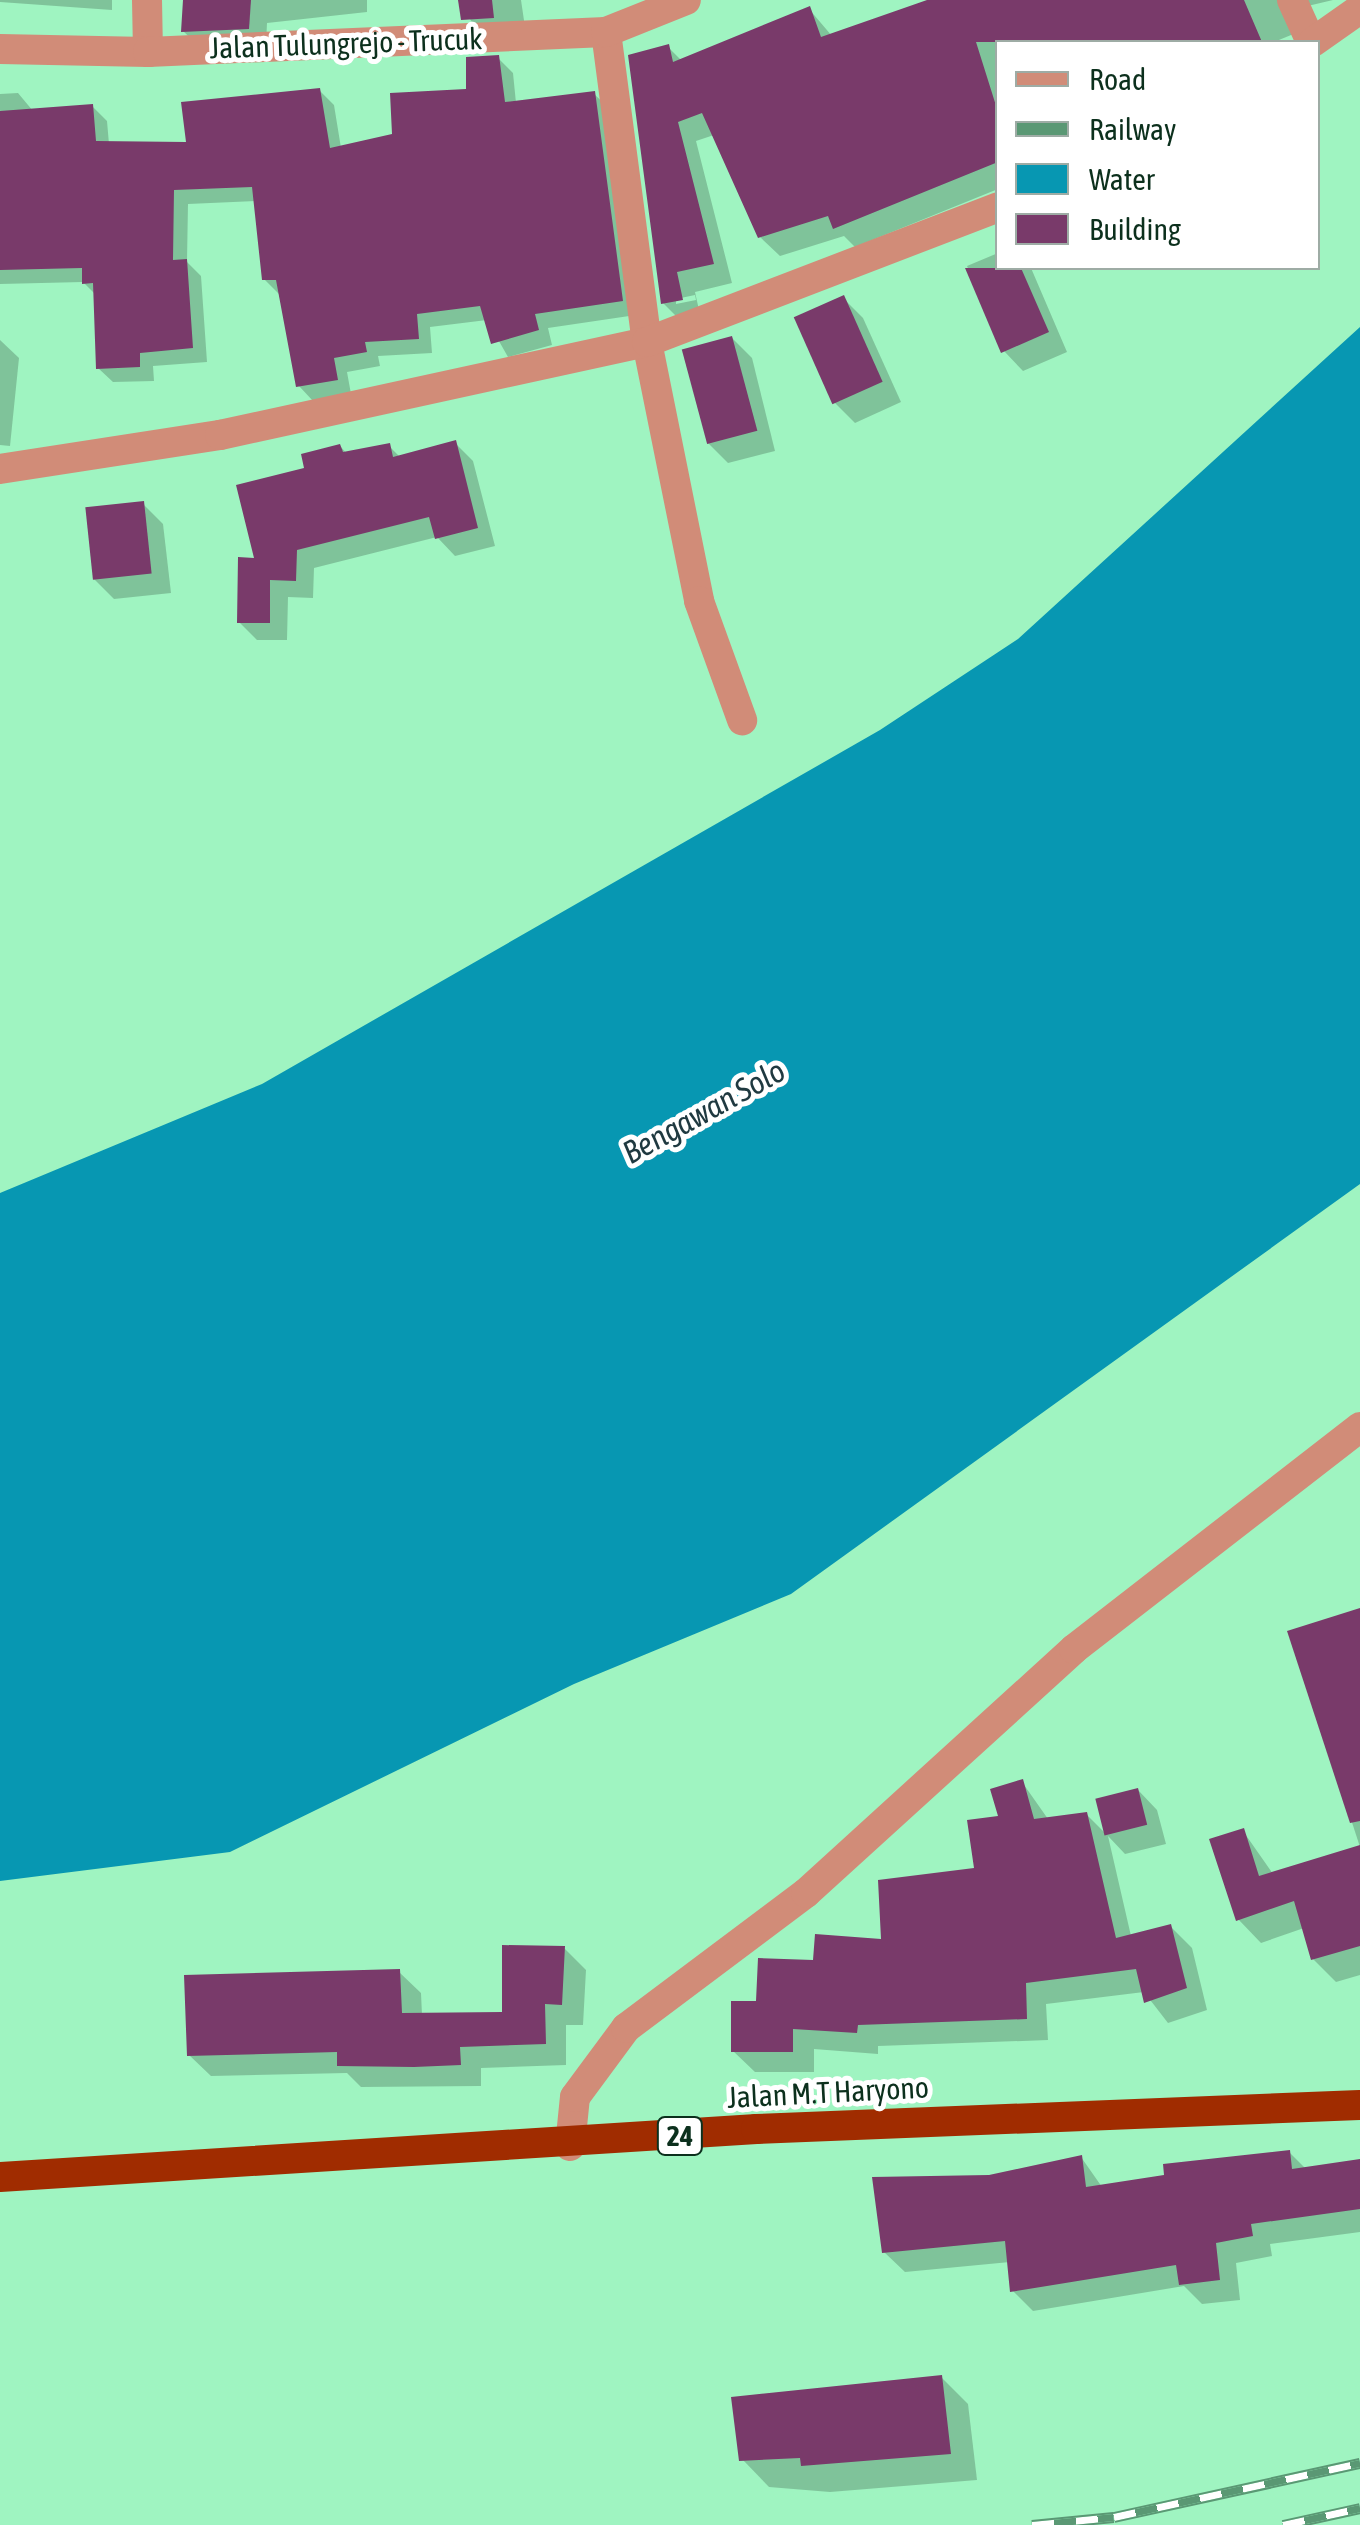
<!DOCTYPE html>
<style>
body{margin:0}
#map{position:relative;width:1360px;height:2525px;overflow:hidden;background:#9ff4c1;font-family:"Asap Condensed",sans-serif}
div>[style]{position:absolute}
.water>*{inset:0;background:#0797b2}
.shadow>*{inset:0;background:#0003}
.building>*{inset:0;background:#793a6a;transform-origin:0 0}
.street>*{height:30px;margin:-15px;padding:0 15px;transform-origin:15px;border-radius:15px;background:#d18c78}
.highway>*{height:30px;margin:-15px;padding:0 15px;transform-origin:15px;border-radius:15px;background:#a02c00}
.rail>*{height:11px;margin-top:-5.5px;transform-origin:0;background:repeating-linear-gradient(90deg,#fff 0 22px,#5a9874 0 44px);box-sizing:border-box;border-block:2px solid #5a9874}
span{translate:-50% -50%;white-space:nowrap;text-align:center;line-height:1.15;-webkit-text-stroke:10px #fff;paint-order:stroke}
.shield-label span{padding:2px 8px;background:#fff;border:2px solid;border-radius:8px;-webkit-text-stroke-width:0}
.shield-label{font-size:28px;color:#0c301d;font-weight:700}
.street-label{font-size:30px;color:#0c301d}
.water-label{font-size:32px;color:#1f3940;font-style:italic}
.legend{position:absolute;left:995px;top:40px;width:325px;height:230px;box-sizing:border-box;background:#fff;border:2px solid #9eaca5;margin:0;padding:12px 18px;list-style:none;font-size:30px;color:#0c301d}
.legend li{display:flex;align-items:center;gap:20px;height:50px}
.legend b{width:50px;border:2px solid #9eaca5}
</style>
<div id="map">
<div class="water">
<div style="clip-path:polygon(1360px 327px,1360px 1184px,791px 1594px,574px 1684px,230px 1852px,0 1881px,0 1193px,262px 1084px,880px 730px,1018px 639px)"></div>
</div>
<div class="shadow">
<div style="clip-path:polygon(0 0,112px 0,112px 10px,0 2px)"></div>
<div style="clip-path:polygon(184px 0,367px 0,367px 12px,267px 23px,266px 45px,201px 48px,183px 31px)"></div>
<div style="clip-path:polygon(459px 0,521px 0,526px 34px,480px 36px)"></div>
<div style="clip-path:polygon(evenodd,944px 0,1333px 0,1295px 9px,1296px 33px,1274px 42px,998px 42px,998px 189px,855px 247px,844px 236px,780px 256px,760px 237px,714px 135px,696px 141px,732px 283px,695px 292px,701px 319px,683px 323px,663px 303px,668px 47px,682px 61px,809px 9px,832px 36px,944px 0,695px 295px,696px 300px,676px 304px,676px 299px,695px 295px)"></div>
<div style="clip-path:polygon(498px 58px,513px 73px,516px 103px,594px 94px,609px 108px,636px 315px,548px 328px,552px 345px,508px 357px,487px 320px,430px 327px,432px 353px,378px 356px,380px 366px,347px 372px,351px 394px,313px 401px,299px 386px,279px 294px,264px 279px,256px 201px,188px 204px,187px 262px,201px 276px,207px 362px,153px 366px,154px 381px,113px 382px,98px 368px,96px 295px,83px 282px,0 284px,0 94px,18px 93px,33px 111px,92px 106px,107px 121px,109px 144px,189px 144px,319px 90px,334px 105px,341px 148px,395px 136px,469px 92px)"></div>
<div style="clip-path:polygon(998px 253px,998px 268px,1031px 268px,1067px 352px,1023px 371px,1004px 351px,967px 266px)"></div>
<div style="clip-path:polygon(843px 298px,863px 318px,901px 402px,855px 423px,835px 403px,798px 319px)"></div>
<div style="clip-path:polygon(732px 338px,752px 358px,775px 451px,728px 463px,708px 443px)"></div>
<div style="clip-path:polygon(0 340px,19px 358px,10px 446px,0 445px)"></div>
<div style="clip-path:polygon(455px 443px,473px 461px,495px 546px,455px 556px,437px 537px,314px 568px,313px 598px,288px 597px,287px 640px,257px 640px,239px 622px,257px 560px,308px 470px,340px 446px,347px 454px,389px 446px,401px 458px)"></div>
<div style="clip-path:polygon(143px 504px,163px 524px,171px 593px,114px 599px,94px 579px)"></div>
<div style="clip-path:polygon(1360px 1614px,1360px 1847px,1290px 1632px)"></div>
<div style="clip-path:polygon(1022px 1782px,1048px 1819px,1086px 1814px,1106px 1834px,1138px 1790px,1157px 1810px,1166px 1844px,1125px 1854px,1108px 1836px,1131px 1936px,1171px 1927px,1192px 1948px,1207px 2010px,1168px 2023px,1144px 1992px,1046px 2004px,1048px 2040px,878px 2046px,878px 2054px,814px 2049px,814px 2072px,755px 2072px,733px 2051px,758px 2004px,815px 1962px,883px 1942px,976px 1870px)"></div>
<div style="clip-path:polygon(1243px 1831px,1273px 1874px,1360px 1848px,1360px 1975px,1336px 1982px,1313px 1959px,1304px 1928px,1261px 1943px,1238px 1919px)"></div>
<div style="clip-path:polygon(564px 1948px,586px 1970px,583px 2025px,566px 2025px,566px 2065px,481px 2068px,481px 2086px,361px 2087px,347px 2073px,211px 2076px,189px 2055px,399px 1972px,421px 1993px,422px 2015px,505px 2014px)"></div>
<div style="clip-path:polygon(1289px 2152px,1306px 2169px,1360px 2162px,1360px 2232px,1270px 2244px,1272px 2256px,1236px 2263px,1240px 2300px,1202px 2304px,1184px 2286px,1033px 2311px,1013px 2291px,1010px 2262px,905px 2272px,884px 2252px,989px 2178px,1081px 2157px,1102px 2187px)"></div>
<div style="clip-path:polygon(941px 2377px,968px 2404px,977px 2480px,830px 2492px,769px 2487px,742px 2459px)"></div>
</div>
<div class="building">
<div style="clip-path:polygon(183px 0,251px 0,249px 29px,181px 32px)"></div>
<div style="clip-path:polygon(458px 0,492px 0,494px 18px,461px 20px)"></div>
<div style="clip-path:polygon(927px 0,1244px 0,1262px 42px,976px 42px,998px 112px,998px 162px,833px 229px,828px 216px,758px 238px,702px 113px,678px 122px,714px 264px,677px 272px,683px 300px,661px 304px,628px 55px,669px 44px,673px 62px,810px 6px,821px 37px)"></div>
<div style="clip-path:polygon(499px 55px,505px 102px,595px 91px,623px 301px,535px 314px,539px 330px,491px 344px,480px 306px,417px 314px,419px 339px,365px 342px,367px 352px,334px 358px,338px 380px,296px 387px,276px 280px,262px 280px,252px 187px,174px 190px,173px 260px,187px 259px,193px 348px,140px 353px,140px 367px,96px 369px,93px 283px,82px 284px,82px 268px,0 270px,0 111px,93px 104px,96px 141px,186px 142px,181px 102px,320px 88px,330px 148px,392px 134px,390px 93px,466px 89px,466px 57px)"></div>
<div style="clip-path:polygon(965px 268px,1021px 268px,1049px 332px,1001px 353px)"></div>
<div style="left:844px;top:295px;width:95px;height:55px;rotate:66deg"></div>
<div style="left:732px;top:336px;width:98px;height:52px;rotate:75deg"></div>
<div style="clip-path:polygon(456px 440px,478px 528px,435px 539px,429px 517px,297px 550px,296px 581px,270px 580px,270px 623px,237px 623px,238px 557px,254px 558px,236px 485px,304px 468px,301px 454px,340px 444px,343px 452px,390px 443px,393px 457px)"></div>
<div style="left:144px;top:501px;width:73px;height:59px;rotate:84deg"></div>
<div style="clip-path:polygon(1360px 1608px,1360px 1821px,1350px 1823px,1287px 1631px)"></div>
<div style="clip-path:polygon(1023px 1779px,1034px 1819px,1087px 1812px,1116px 1938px,1171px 1924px,1187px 1988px,1144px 2003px,1136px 1969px,1026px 1983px,1027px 2019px,858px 2025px,857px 2033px,793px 2029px,793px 2052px,731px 2052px,731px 2001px,756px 2001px,758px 1958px,813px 1960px,815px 1934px,881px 1939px,878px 1880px,974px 1868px,967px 1820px,998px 1816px,990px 1789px)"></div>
<div style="left:1138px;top:1788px;width:38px;height:44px;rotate:76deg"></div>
<div style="clip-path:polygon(1244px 1828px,1259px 1876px,1360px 1845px,1360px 1946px,1311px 1960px,1294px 1901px,1236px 1921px,1209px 1839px)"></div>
<div style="clip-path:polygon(502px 1945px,565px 1946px,562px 2005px,545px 2004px,546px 2044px,460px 2047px,461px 2065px,414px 2067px,337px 2066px,337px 2052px,187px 2056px,184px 1975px,400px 1969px,402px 2013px,502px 2012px)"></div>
<div style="clip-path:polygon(1290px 2150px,1292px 2169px,1360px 2159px,1360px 2209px,1251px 2224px,1253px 2236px,1216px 2243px,1220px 2280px,1179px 2285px,1176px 2265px,1010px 2292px,1005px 2241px,882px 2253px,872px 2177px,989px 2175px,1082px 2155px,1086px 2187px,1164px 2175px,1163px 2164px)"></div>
<div style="clip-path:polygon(942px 2375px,951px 2454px,801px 2466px,800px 2458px,739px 2461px,731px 2397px)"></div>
</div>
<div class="street">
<div style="left:147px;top:0;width:52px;rotate:88.9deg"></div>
<div style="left:1292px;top:0;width:46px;rotate:65.7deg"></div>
<div style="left:606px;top:32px;width:313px;rotate:82.5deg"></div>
<div style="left:647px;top:342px;width:264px;rotate:78.6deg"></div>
<div style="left:699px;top:601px;width:127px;rotate:70.1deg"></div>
<div style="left:1313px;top:42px;width:57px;rotate:-35.1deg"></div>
<div style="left:0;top:49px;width:148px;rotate:1.2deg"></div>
<div style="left:148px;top:52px;width:458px;rotate:-2.5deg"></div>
<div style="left:606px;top:32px;width:86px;rotate:-21.8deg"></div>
<div style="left:0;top:469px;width:223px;rotate:-8.8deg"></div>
<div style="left:220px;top:435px;width:437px;rotate:-12.3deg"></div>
<div style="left:647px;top:342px;width:376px;rotate:-21deg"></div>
<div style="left:570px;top:2146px;width:49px;rotate:-84.2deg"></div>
<div style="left:575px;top:2097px;width:86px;rotate:-53.5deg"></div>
<div style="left:626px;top:2028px;width:225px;rotate:-36.9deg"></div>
<div style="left:806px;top:1893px;width:362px;rotate:-42.3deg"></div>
<div style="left:1074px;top:1649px;width:362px;rotate:-37.8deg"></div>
</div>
<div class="highway">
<div style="left:0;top:2177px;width:758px;rotate:-3.63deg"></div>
<div style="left:756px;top:2129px;width:604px;rotate:-2.28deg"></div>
</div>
<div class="rail">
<div style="left:1032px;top:2525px;width:82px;rotate:-5.6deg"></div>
<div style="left:1114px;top:2517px;width:252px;rotate:-12.4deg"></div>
<div style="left:1283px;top:2525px;width:79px;rotate:-12.4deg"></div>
</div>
<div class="shield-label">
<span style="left:680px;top:2136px">24</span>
</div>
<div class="street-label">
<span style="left:346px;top:43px;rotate:-2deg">Jalan Tulungrejo - Trucuk</span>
<span style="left:828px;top:2092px;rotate:-3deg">Jalan M.T Haryono</span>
</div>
<div class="water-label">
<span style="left:704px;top:1112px;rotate:-29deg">Bengawan Solo</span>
</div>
<ul class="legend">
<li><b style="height:12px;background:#d18c78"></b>Road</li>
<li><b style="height:12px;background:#5a9874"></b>Railway</li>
<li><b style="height:28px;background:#0797b2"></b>Water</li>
<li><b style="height:28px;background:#793a6a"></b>Building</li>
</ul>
</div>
